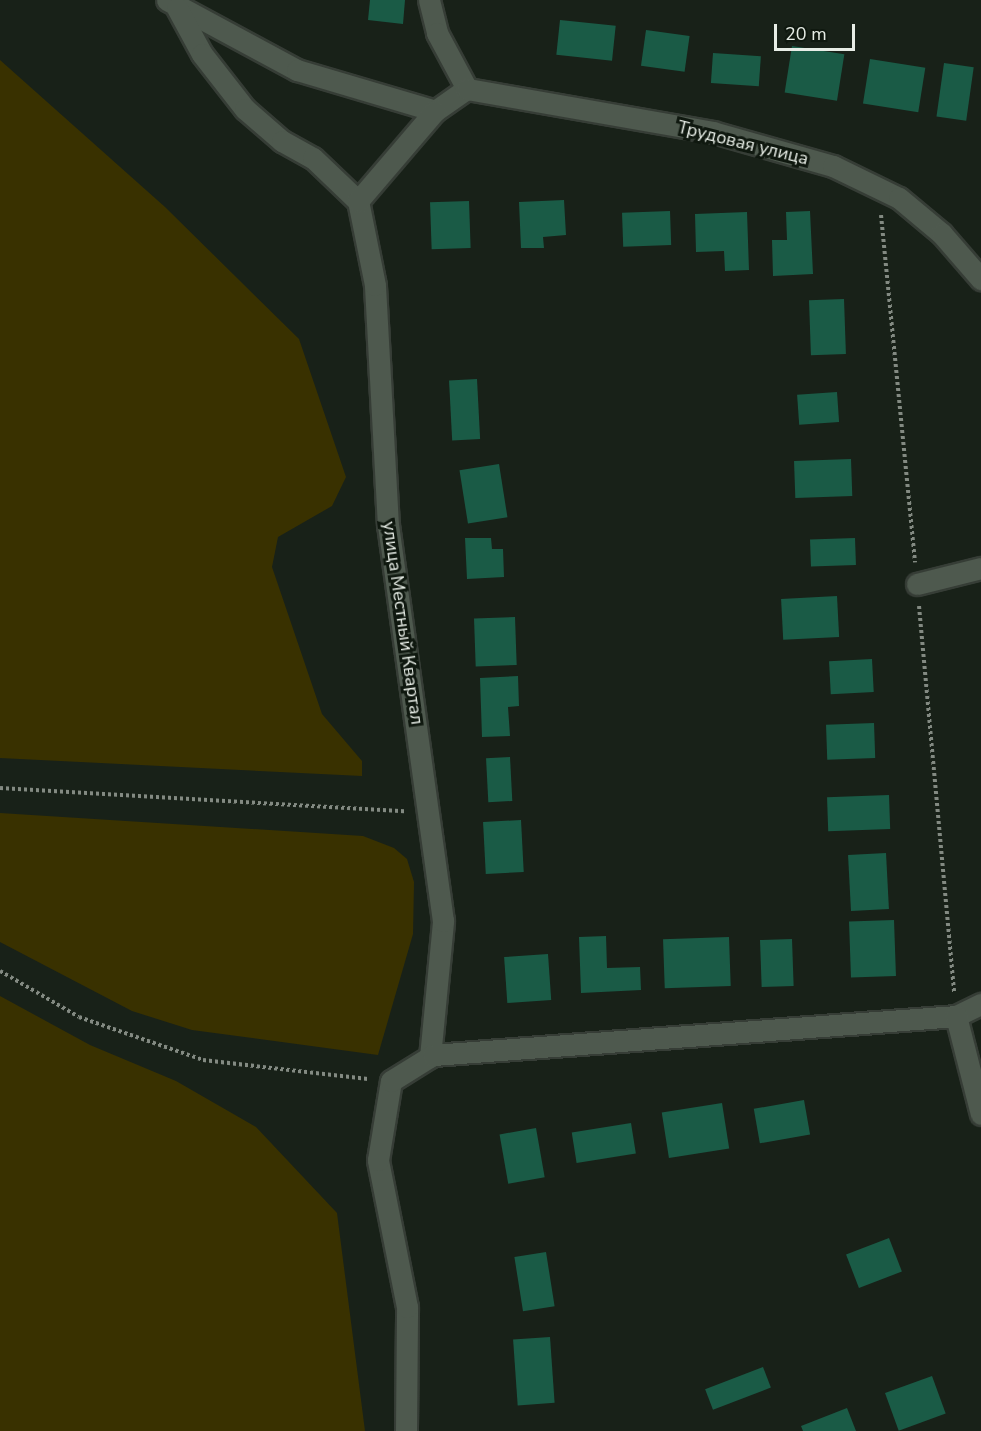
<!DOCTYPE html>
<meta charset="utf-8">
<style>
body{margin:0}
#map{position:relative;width:981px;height:1431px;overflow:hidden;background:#182118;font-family:"Nunito Sans",sans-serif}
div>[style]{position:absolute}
.green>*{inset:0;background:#393100}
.building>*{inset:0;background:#1a5b46;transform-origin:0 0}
.path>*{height:4px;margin-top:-2px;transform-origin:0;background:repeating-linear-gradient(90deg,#838a82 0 3px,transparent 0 6px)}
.roads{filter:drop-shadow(2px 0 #363d36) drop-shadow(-2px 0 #363d36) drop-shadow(0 2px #363d36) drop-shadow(0 -2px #363d36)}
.street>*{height:21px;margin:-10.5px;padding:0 10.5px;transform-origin:10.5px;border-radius:10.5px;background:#4e594e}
span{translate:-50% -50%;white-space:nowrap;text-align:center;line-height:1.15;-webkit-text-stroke:6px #0f180f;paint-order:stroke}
.street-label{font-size:18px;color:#e7ede6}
.scale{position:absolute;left:774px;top:24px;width:81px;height:27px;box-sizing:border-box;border:3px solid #e7ede6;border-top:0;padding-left:8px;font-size:18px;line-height:21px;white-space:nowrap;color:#e7ede6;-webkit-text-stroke:4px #0f180f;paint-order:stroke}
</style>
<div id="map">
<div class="green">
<div style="clip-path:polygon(0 60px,165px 207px,299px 339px,346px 477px,332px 506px,278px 537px,272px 567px,322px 714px,362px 761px,362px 776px,0 758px)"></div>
<div style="clip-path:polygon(0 813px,363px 836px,394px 848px,407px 859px,414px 882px,413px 934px,378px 1055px,192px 1030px,132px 1011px,0 942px)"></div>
<div style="clip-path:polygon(0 996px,90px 1045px,176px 1081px,256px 1127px,337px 1213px,365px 1431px,0 1431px)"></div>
</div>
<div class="building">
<div style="clip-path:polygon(370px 0,405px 0,403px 24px,368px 20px)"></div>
<div style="left:560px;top:20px;width:56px;height:35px;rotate:6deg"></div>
<div style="left:646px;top:30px;width:44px;height:36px;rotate:8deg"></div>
<div style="left:792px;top:46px;width:53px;height:47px;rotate:9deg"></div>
<div style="left:713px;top:53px;width:48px;height:30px;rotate:4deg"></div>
<div style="left:870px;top:59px;width:56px;height:45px;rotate:9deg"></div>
<div style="left:944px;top:63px;width:30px;height:54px;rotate:8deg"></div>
<div style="clip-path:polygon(564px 200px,566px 235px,543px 237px,544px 248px,521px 248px,519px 202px)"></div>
<div style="left:469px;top:201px;width:47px;height:39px;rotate:88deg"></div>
<div style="left:670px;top:211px;width:34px;height:48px;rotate:88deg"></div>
<div style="clip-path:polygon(810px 211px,813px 274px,773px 276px,772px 240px,787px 240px,786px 212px)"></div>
<div style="clip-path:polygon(747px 212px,749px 270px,725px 271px,724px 251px,696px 252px,695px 214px)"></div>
<div style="left:844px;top:299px;width:55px;height:35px;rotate:88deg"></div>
<div style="left:477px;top:379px;width:60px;height:28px;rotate:87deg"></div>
<div style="left:837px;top:392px;width:30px;height:40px;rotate:86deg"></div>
<div style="left:851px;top:459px;width:37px;height:57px;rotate:88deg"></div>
<div style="left:499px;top:464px;width:54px;height:40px;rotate:81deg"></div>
<div style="clip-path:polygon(465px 538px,491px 538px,492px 549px,503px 549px,504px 577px,467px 579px)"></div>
<div style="left:855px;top:538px;width:27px;height:45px;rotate:88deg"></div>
<div style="left:837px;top:596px;width:41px;height:56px;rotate:87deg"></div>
<div style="left:515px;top:617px;width:48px;height:41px;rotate:88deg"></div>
<div style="left:872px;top:659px;width:33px;height:43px;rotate:87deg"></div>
<div style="clip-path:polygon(518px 676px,519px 706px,508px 707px,510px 736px,482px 737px,480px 678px)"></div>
<div style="left:874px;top:723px;width:35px;height:48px;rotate:88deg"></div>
<div style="left:510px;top:757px;width:44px;height:24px;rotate:87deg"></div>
<div style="left:889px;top:795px;width:34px;height:62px;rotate:88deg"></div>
<div style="left:521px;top:820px;width:52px;height:38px;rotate:87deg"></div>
<div style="left:886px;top:853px;width:56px;height:38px;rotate:87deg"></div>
<div style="left:894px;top:920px;width:56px;height:45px;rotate:88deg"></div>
<div style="clip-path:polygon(606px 936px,607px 968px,640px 967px,641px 990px,581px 993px,579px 937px)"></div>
<div style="left:729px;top:937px;width:49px;height:66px;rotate:88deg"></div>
<div style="left:792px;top:939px;width:47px;height:32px;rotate:88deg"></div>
<div style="left:548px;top:954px;width:46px;height:44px;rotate:86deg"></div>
<div style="left:804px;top:1100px;width:35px;height:51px;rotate:80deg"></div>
<div style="left:722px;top:1103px;width:46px;height:61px;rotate:81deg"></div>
<div style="left:631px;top:1123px;width:31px;height:60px;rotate:81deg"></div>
<div style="left:536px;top:1128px;width:50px;height:37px;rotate:80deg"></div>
<div style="left:889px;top:1238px;width:36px;height:46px;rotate:69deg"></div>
<div style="left:546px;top:1252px;width:55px;height:32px;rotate:81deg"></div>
<div style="left:550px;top:1337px;width:66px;height:37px;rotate:86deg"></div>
<div style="left:763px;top:1367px;width:22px;height:62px;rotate:69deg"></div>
<div style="left:932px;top:1376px;width:40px;height:50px;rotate:70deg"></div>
<div style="clip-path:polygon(847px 1408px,856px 1431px,803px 1431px,801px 1426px)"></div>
</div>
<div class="path">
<div style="left:881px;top:215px;width:349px;rotate:84.4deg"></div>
<div style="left:919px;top:606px;width:389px;rotate:84.8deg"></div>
<div style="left:0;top:788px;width:405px;rotate:3.3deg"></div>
<div style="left:0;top:971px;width:91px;rotate:30.2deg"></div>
<div style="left:79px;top:1017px;width:131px;rotate:19.1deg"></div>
<div style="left:203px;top:1060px;width:166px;rotate:6.6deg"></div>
</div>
<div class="roads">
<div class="street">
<div style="left:167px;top:0;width:148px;rotate:28.3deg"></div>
<div style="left:297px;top:70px;width:144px;rotate:16.5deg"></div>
<div style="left:435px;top:111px;width:39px;rotate:-35deg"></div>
<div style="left:429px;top:0;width:34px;rotate:76deg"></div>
<div style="left:437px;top:33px;width:64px;rotate:61.8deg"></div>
<div style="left:177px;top:8px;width:52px;rotate:61.5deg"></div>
<div style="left:202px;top:54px;width:70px;rotate:52deg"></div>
<div style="left:245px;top:109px;width:49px;rotate:40.9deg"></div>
<div style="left:282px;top:141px;width:35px;rotate:29deg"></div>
<div style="left:313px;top:158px;width:62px;rotate:43.7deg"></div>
<div style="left:467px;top:89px;width:250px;rotate:9.9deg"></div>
<div style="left:713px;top:132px;width:125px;rotate:15.8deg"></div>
<div style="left:833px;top:166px;width:73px;rotate:25.9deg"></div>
<div style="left:899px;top:198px;width:56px;rotate:39.9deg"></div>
<div style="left:942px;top:234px;width:60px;rotate:49.1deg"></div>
<div style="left:917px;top:584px;width:66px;rotate:-14deg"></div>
<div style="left:956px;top:1016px;width:28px;rotate:-26deg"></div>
<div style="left:430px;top:1057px;width:137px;rotate:-84.5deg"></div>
<div style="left:443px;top:921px;width:399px;rotate:-97.9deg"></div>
<div style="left:388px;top:526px;width:241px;rotate:-93.1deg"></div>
<div style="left:375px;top:285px;width:86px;rotate:-101.4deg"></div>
<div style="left:358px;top:201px;width:118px;rotate:-49.5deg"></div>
<div style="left:406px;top:1431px;width:124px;rotate:-89.5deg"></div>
<div style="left:407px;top:1307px;width:150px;rotate:-101.2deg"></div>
<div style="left:378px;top:1160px;width:80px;rotate:-80.7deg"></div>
<div style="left:391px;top:1081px;width:49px;rotate:-31.8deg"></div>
<div style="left:433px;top:1055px;width:524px;rotate:-4.26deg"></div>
<div style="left:956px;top:1016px;width:101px;rotate:75.7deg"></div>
</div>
</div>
<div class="street-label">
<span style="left:743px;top:143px;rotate:14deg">Трудовая улица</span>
<span style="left:403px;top:623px;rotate:82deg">улица Местный Квартал</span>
</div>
<div class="scale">20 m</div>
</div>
